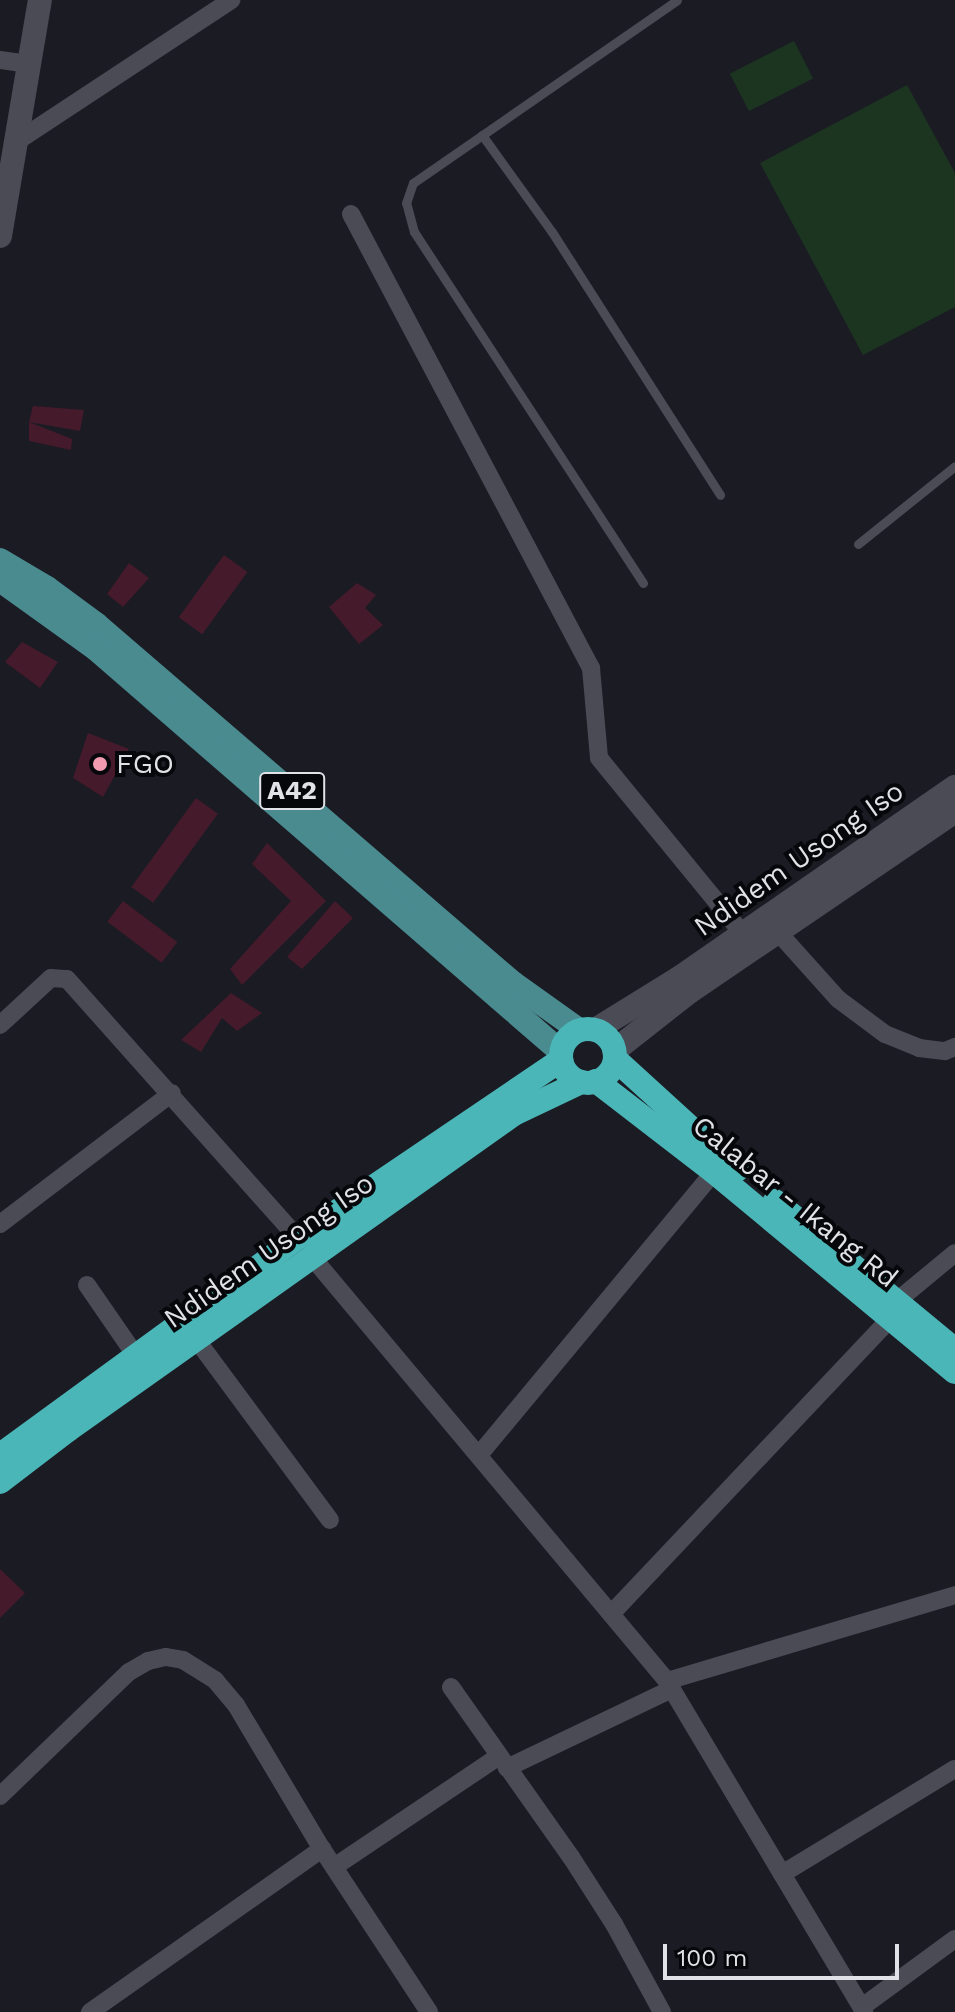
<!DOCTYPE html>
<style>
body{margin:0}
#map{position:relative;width:955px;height:2012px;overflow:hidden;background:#1b1b24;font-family:"Work Sans",sans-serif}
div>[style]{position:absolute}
.green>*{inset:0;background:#1c3520;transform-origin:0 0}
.building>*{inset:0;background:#451a2b;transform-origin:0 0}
.lane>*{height:9px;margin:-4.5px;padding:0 4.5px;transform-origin:4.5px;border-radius:4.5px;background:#4b4b55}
.street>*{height:18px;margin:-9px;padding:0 9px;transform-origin:9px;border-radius:9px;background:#4b4b55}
.secondary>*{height:24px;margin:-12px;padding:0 12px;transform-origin:12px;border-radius:12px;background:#4b4b55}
.primary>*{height:24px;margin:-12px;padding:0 12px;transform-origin:12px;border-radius:12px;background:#4a8b90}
.highway>*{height:24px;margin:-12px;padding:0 12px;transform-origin:12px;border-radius:12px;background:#4ab6b7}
.highway>.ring{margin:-12px;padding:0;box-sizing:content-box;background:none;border:24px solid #4ab6b7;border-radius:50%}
.dots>*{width:22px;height:22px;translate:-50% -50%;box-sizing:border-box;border:4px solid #06070a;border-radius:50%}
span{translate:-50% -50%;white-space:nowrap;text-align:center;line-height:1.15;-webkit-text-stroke:8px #06070a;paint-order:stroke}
.shield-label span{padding:2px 6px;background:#06070a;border:2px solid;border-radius:6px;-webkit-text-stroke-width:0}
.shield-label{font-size:26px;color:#e1e2e8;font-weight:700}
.poi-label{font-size:28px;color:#e1e2e8}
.left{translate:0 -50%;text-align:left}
.street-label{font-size:28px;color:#e1e2e8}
.scale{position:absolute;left:663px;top:1944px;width:236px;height:36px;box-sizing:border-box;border:4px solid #e1e2e8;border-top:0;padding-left:10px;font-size:24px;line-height:28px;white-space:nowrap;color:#e1e2e8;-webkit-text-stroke:6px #06070a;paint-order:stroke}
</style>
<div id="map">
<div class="green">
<div style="left:794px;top:41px;width:42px;height:72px;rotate:63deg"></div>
<div style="clip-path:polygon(907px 85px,955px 173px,955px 307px,863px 355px,760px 163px)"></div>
</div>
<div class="building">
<div style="clip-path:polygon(33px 406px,84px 410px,80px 431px,29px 422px)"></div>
<div style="clip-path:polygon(29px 422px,72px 439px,71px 450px,29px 441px)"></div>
<div style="left:224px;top:555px;width:29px;height:77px;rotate:36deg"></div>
<div style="clip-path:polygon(129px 563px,149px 578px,123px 607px,107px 594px)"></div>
<div style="clip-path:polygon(357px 583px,376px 595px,365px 608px,383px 625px,359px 644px,329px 607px)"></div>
<div style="clip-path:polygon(22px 642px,58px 662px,40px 688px,5px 662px)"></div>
<div style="clip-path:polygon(88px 733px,129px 749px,103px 797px,73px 778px)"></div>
<div style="left:196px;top:798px;width:27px;height:110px;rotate:36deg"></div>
<div style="clip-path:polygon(267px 843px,326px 901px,242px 985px,230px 969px,291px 901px,252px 864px)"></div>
<div style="left:123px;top:901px;width:68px;height:26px;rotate:37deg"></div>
<div style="clip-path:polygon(335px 901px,353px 918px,302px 969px,287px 957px)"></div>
<div style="clip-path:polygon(231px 993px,262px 1013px,237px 1031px,222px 1018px,201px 1052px,181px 1040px)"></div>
<div style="clip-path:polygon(0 1569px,25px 1593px,0 1618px)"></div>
</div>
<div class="lane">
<div style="left:482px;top:135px;width:120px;rotate:54.2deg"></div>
<div style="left:552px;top:232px;width:312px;rotate:57.4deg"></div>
<div style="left:858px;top:544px;width:124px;rotate:-38.8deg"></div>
<div style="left:643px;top:583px;width:419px;rotate:-123.1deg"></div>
<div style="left:414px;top:232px;width:30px;rotate:-105deg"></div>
<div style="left:406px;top:203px;width:21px;rotate:-71deg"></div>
<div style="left:413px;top:183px;width:321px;rotate:-34.7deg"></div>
</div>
<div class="street">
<div style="left:0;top:60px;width:29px;rotate:8deg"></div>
<div style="left:16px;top:142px;width:258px;rotate:-33.4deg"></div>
<div style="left:351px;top:214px;width:514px;rotate:62.14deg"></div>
<div style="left:591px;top:668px;width:90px;rotate:84.9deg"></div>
<div style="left:599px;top:758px;width:227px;rotate:50.7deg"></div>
<div style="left:777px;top:931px;width:91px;rotate:48.1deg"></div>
<div style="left:838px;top:999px;width:59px;rotate:36.7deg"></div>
<div style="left:885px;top:1034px;width:37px;rotate:22deg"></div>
<div style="left:919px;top:1048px;width:26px;rotate:7deg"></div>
<div style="left:945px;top:1051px;width:11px;rotate:-22deg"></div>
<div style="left:0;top:1025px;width:69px;rotate:-42.7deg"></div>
<div style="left:51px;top:978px;width:16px;rotate:4deg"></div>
<div style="left:67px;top:979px;width:347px;rotate:48.3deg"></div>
<div style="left:0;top:1224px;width:216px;rotate:-37.3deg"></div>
<div style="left:312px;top:1257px;width:553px;rotate:50.06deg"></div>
<div style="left:667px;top:1681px;width:385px;rotate:59.2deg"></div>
<div style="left:87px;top:1285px;width:86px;rotate:55.4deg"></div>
<div style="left:897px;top:1301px;width:75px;rotate:-39.6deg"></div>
<div style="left:196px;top:1339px;width:225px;rotate:53.5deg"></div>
<div style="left:479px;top:1455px;width:368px;rotate:-50.3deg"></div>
<div style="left:611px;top:1614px;width:406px;rotate:-46.6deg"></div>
<div style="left:667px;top:1681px;width:301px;rotate:-16.6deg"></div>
<div style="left:451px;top:1687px;width:208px;rotate:54.8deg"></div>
<div style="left:571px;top:1857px;width:80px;rotate:57.3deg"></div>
<div style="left:614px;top:1924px;width:100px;rotate:61.4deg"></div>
<div style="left:507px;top:1768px;width:183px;rotate:-25.6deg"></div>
<div style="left:0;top:1796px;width:179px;rotate:-43.9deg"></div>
<div style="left:129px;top:1672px;width:22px;rotate:-30deg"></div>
<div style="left:148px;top:1661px;width:18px;rotate:-13deg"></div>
<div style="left:166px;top:1657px;width:17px;rotate:10deg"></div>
<div style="left:183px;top:1660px;width:38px;rotate:32deg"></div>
<div style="left:215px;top:1680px;width:33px;rotate:50deg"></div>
<div style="left:236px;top:1705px;width:168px;rotate:59.2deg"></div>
<div style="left:322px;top:1849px;width:195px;rotate:56.7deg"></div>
<div style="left:334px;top:1867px;width:199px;rotate:-33.9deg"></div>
<div style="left:782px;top:1874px;width:202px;rotate:-31.3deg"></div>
<div style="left:862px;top:2007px;width:115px;rotate:-36.2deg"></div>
<div style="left:90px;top:2012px;width:284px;rotate:-35.1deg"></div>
</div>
<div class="secondary">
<div style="left:0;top:236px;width:239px;rotate:-80.4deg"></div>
<div style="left:595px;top:1030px;width:99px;rotate:-31.8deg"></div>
<div style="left:679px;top:978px;width:336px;rotate:-34.7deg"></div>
<div style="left:614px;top:1051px;width:95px;rotate:-38.2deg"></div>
<div style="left:689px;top:992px;width:322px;rotate:-34.2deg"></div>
</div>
<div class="primary">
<div style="left:0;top:560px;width:55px;rotate:30.8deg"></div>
<div style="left:47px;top:588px;width:61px;rotate:36.3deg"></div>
<div style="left:96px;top:624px;width:550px;rotate:40.73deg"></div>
<div style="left:513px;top:983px;width:81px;rotate:35.5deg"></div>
<div style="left:0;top:580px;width:118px;rotate:35.7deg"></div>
<div style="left:96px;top:649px;width:615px;rotate:40.91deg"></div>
</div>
<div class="highway">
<div class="ring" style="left:561px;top:1029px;width:30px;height:30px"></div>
<div style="left:615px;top:1059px;width:165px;rotate:42.3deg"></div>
<div style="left:596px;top:1081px;width:149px;rotate:37.6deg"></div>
<div style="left:714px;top:1172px;width:313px;rotate:39.7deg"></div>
<div style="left:775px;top:1201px;width:234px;rotate:39.6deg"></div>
<div style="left:0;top:1455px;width:369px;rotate:-36.1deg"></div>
<div style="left:298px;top:1238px;width:318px;rotate:-34.1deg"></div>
<div style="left:0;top:1482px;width:86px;rotate:-37.4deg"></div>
<div style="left:68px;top:1430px;width:547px;rotate:-35.32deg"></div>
<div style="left:514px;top:1114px;width:74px;rotate:-25.5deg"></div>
</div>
<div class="dots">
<div style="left:100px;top:764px;background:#f29aaf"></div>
</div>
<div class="shield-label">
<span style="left:292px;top:791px">A42</span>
</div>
<div class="poi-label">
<span class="left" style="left:116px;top:764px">FGO</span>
</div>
<div class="street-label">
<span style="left:799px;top:859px;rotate:-35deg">Ndidem Usong Iso</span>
<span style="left:795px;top:1202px;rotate:39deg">Calabar - Ikang Rd</span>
<span style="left:269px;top:1251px;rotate:-35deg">Ndidem Usong Iso</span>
</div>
<div class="scale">100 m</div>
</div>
